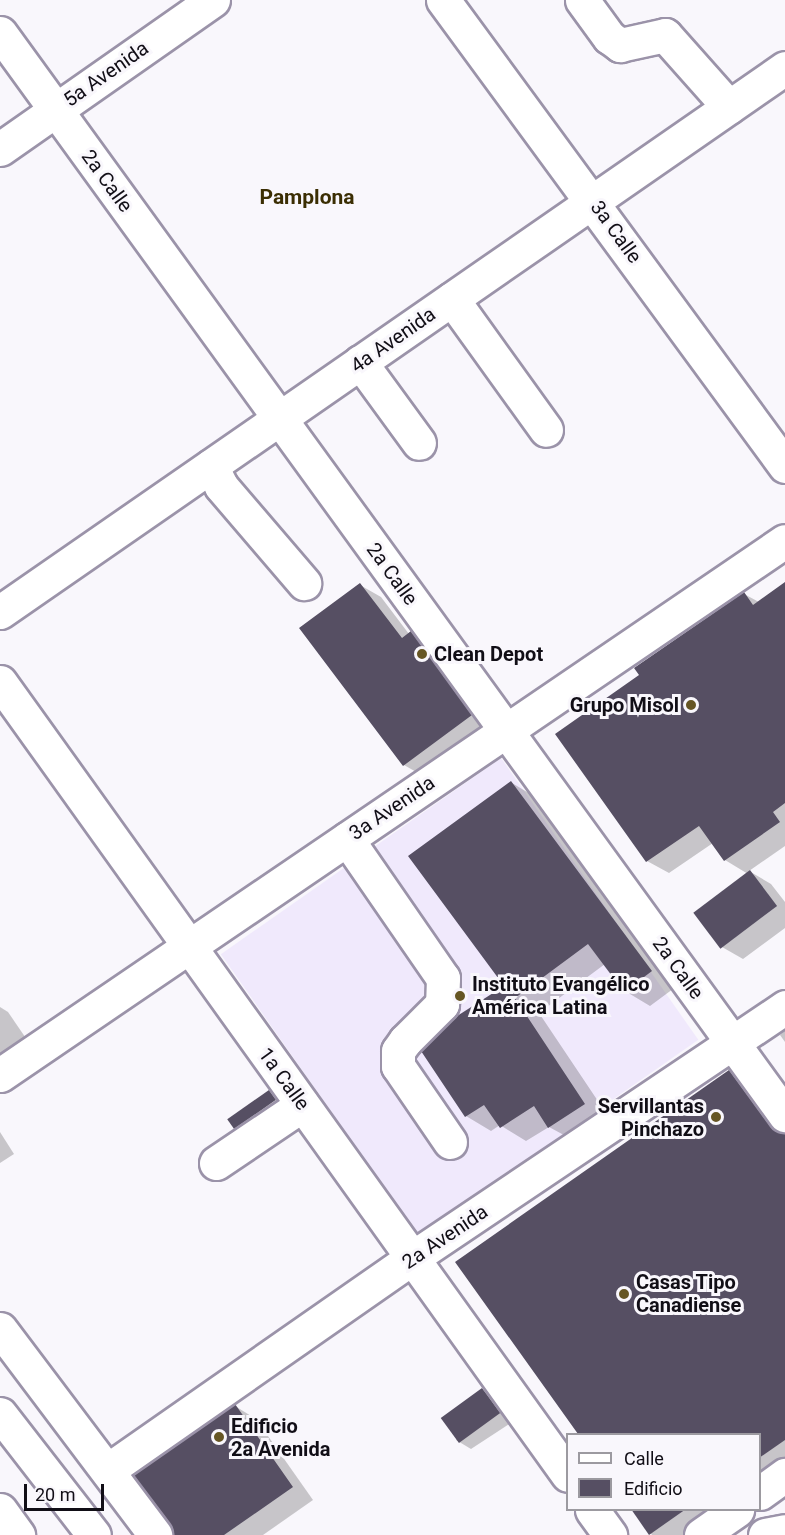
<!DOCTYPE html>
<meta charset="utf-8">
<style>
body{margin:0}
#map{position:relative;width:785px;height:1535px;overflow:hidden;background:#f9f7fc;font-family:Roboto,sans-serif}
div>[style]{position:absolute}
.built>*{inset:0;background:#f0e9fc;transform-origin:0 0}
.shadow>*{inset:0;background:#0003}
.building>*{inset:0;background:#564f63;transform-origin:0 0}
.roads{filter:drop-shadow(2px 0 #9b93a9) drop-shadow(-2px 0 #9b93a9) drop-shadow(0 2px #9b93a9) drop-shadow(0 -2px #9b93a9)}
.minor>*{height:33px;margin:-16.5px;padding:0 16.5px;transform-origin:16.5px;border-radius:16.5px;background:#fff}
.major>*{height:33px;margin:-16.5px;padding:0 16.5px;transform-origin:16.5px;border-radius:16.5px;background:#fff}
.highway>*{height:33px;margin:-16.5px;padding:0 16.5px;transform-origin:16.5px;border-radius:16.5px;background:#fff}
.dots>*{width:16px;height:16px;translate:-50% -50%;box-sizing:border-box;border:3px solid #f9f7fc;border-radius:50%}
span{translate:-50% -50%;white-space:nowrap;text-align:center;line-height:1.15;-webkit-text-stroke:6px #f9f7fc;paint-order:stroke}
.street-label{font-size:20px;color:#110e16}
.poi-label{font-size:20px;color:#110e16;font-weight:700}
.left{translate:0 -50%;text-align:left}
.right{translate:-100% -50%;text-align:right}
.neighbourhood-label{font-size:21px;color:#3b2e03;font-weight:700}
.legend{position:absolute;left:566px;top:1433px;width:195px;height:78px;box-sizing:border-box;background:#f9f7fc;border:2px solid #9c9aa0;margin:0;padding:8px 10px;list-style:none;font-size:18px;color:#110e16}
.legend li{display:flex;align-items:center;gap:12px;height:30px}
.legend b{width:30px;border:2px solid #9c9aa0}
.scale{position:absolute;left:24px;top:1484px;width:80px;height:27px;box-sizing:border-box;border:3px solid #110e16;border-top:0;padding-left:8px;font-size:18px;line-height:21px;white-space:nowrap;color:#110e16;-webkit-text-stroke:4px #f9f7fc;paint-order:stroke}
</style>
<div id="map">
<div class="built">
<div style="left:501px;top:758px;width:344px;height:342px;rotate:55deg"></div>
</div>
<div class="shadow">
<div style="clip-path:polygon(785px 584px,785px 846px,749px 871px,771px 884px,785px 902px,785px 928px,743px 959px,722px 947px,748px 874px,725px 860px,713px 843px,669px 873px,647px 861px,641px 675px,744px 594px,759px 602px)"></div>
<div style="clip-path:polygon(360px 585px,381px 597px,409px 634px,432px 645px,492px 728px,425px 777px,404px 765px,302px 628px)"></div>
<div style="clip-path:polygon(512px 783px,537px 798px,677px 986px,650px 1006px,625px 991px,605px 964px,539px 1013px,610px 1119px,575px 1141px,549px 1127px,526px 1141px,500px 1125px,491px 1131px,466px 1116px,507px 986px)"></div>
<div style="clip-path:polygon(0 1007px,8px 1012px,34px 1050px,0 1071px)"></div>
<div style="clip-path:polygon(785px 1031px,785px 1042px,780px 1035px)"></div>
<div style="clip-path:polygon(729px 1071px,751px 1084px,785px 1131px,785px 1468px,760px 1486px,760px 1434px,580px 1434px,457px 1262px)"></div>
<div style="clip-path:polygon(269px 1092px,284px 1100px,249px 1136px,235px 1127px)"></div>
<div style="clip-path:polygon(0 1132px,14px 1154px,0 1163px)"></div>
<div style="clip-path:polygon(482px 1390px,497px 1398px,514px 1421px,471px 1449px,456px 1440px)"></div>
<div style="clip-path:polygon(235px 1406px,256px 1419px,313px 1500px,263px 1535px,174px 1535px)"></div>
<div style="clip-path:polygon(633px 1510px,726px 1510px,690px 1535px,652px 1535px)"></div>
</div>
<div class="building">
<div style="clip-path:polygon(785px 582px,785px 803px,773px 812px,780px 822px,724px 861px,699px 826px,646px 862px,555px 734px,639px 675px,634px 668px,744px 592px,753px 605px)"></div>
<div style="clip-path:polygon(360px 583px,402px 638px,411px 631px,472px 715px,403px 766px,299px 628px)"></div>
<div style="clip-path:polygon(511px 781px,652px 971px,624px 992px,588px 944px,515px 998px,585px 1104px,548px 1128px,534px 1106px,500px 1128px,484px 1105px,465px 1117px,421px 1051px,454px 1018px,504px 986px,408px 856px)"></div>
<div style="left:750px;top:870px;width:45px;height:71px;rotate:53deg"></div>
<div style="clip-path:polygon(729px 1070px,770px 1126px,785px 1133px,785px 1440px,759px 1458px,759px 1434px,578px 1434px,455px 1262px)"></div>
<div style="left:269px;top:1090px;width:12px;height:51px;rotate:55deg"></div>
<div style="left:482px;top:1388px;width:31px;height:51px;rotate:54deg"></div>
<div style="clip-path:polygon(235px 1404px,293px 1487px,224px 1535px,173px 1535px,170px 1524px,133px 1475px)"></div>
<div style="clip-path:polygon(631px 1509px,686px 1509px,649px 1535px)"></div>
</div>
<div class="roads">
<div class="minor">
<div style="left:443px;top:0;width:578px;rotate:53.72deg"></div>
<div style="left:582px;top:0;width:46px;rotate:53.9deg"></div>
<div style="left:609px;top:37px;width:14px;rotate:36deg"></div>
<div style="left:620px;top:45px;width:46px;rotate:-12.5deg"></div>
<div style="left:665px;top:35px;width:96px;rotate:48.4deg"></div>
<div style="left:0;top:33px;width:1337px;rotate:54.04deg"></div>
<div style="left:0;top:149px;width:260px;rotate:-35deg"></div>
<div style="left:452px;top:299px;width:161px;rotate:54.3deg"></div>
<div style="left:360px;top:362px;width:100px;rotate:53.9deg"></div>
<div style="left:211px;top:466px;width:22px;rotate:63deg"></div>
<div style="left:221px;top:486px;width:128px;rotate:49.4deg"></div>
<div style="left:0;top:612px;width:955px;rotate:-34.72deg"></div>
<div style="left:0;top:682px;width:975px;rotate:54.39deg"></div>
<div style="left:347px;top:839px;width:169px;rotate:55.4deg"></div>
<div style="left:443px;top:978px;width:26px;rotate:92deg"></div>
<div style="left:442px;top:1004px;width:52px;rotate:135deg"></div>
<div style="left:405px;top:1041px;width:12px;rotate:125deg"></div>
<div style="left:398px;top:1051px;width:15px;rotate:90deg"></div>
<div style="left:398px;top:1066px;width:92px;rotate:55.6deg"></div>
<div style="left:0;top:1075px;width:949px;rotate:-34.23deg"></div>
<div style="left:216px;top:1163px;width:104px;rotate:-34deg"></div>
<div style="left:0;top:1329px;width:258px;rotate:53deg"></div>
<div style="left:108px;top:1470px;width:371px;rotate:-34.9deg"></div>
<div style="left:412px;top:1258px;width:450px;rotate:-33.9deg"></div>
<div style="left:760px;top:1493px;width:31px;rotate:-36deg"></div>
<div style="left:592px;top:1510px;width:31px;rotate:54deg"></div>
<div style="left:701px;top:1535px;width:44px;rotate:-34.8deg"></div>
</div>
<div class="major">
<div style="left:765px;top:1535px;width:20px;rotate:-11deg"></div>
</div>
<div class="highway">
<div style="left:0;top:1414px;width:153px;rotate:52.2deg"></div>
<div style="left:0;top:1510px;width:31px;rotate:54deg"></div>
</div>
</div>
<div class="dots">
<div style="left:422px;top:654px;background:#665624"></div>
<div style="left:691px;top:705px;background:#665624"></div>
<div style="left:460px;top:996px;background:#665624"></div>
<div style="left:716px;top:1117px;background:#665624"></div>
<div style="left:624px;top:1294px;background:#665624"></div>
<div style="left:219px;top:1437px;background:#665624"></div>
</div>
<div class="street-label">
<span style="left:106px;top:74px;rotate:-35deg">5a Avenida</span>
<span style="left:107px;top:181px;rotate:54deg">2a Calle</span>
<span style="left:616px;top:232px;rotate:54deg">3a Calle</span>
<span style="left:393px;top:340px;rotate:-35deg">4a Avenida</span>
<span style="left:392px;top:574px;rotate:54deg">2a Calle</span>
<span style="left:392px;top:808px;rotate:-34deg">3a Avenida</span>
<span style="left:678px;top:968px;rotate:54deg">2a Calle</span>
<span style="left:284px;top:1079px;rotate:54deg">1a Calle</span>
<span style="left:445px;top:1237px;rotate:-34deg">2a Avenida</span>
</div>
<div class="poi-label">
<span class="left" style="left:434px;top:654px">Clean Depot</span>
<span class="right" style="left:679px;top:705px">Grupo Misol</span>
<span class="left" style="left:472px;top:996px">Instituto Evangélico<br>América Latina</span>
<span class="right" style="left:704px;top:1118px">Servillantas<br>Pinchazo</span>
<span class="left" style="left:636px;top:1294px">Casas Tipo<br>Canadiense</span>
<span class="left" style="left:231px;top:1438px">Edificio<br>2a Avenida</span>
</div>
<div class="neighbourhood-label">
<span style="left:307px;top:197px">Pamplona</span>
</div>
<ul class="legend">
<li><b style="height:8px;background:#fff"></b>Calle</li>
<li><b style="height:16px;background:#564f63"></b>Edificio</li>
</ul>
<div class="scale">20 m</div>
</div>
